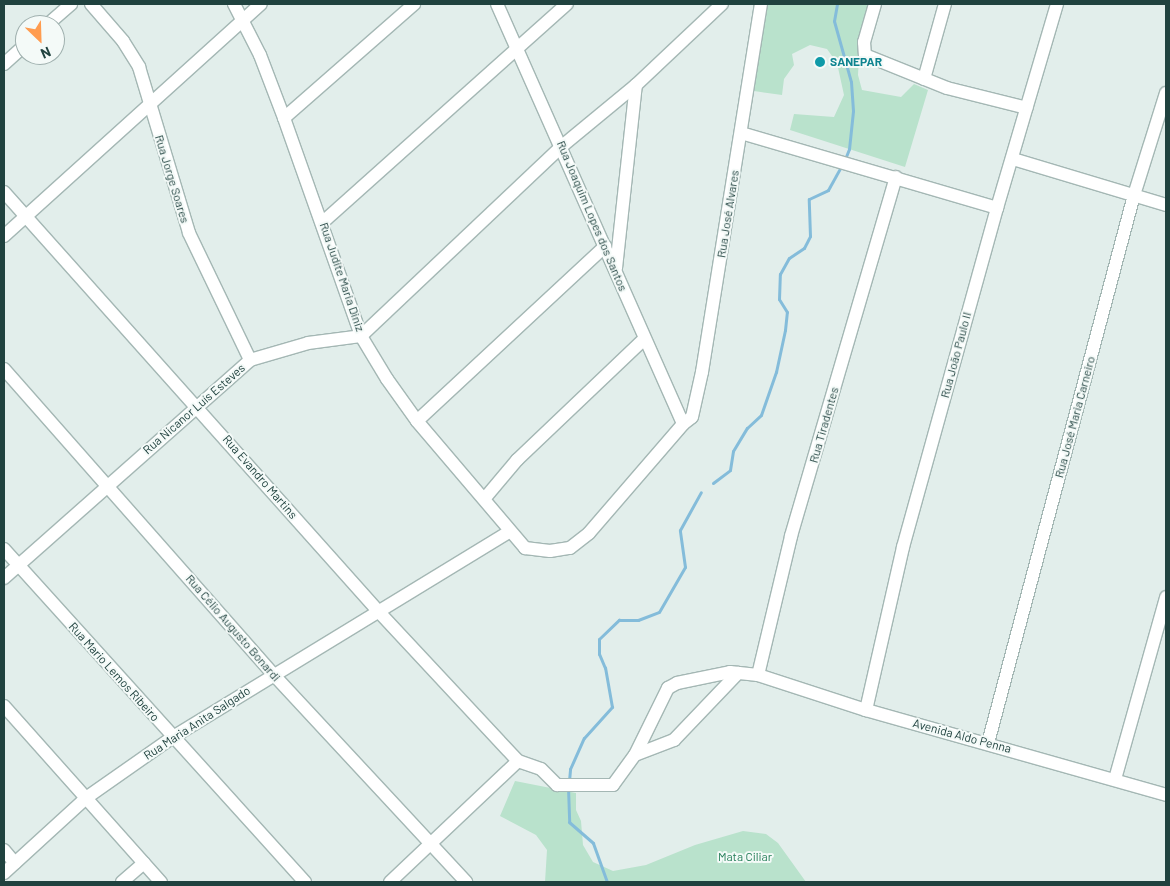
<!DOCTYPE html>
<meta charset="utf-8">
<style>
body{margin:0}
#map{position:relative;width:1170px;height:886px;overflow:hidden;background:#e2eeeb;font-family:Barlow,sans-serif}
div>[style]{position:absolute}
.green>*{inset:0;background:#b9e2cc}
.stream>*{height:3px;margin:-1.5px;padding:0 1.5px;transform-origin:1.5px;border-radius:1.5px;background:#84bcda}
.roads{filter:drop-shadow(1px 0 #a4b7b4) drop-shadow(-1px 0 #a4b7b4) drop-shadow(0 1px #a4b7b4) drop-shadow(0 -1px #a4b7b4)}
.minor>*{height:12px;margin:-6px;padding:0 6px;transform-origin:6px;border-radius:6px;background:#fff}
.dots>*{width:14px;height:14px;translate:-50% -50%;box-sizing:border-box;border:2px solid #f4faf8;border-radius:50%}
span{translate:-50% -50%;white-space:nowrap;text-align:center;line-height:1.15;-webkit-text-stroke:4px #f4faf8;paint-order:stroke}
.culture-label{font-size:12px;color:#0d838f;font-weight:700}
.left{translate:0 -50%;text-align:left}
.street-label{font-size:12px;color:#20423f}
.park-label{font-size:12px;color:#247e58}
.frame{position:absolute;inset:0;border:5px solid #20423f;pointer-events:none}
.north{position:absolute;left:15px;top:15px;width:50px;height:50px;box-sizing:border-box;background:#f4faf8;border:1px solid #9fb0ae;border-radius:50%;rotate:156deg;font-size:14px;font-weight:700;line-height:20px;text-align:center;color:#20423f}
.north::after{content:'';display:block;margin:auto;width:18px;height:22px;background:#ff9c50;clip-path:polygon(50% 0,100% 100%,50% 72%,0 100%)}
</style>
<div id="map">
<div class="green">
<div style="clip-path:polygon(766px 4px,872px 4px,860px 36px,858px 75px,862px 90px,901px 97px,914px 84px,928px 90px,905px 167px,790px 130px,794px 114px,834px 117px,844px 95px,837px 63px,827px 49px,810px 45px,792px 54px,794px 65px,784px 79px,782px 95px,754px 91px)"></div>
<div style="clip-path:polygon(515px 781px,576px 793px,576px 810px,581px 821px,583px 845px,593px 862px,613px 871px,646px 865px,695px 845px,743px 831px,766px 834px,778px 843px,806px 882px,545px 882px,547px 850px,536px 835px,500px 816px)"></div>
</div>
<div class="stream">
<div style="left:837px;top:4px;width:17px;rotate:100deg"></div>
<div style="left:834px;top:21px;width:63px;rotate:74.4deg"></div>
<div style="left:851px;top:82px;width:29px;rotate:86deg"></div>
<div style="left:853px;top:111px;width:38px;rotate:96deg"></div>
<div style="left:849px;top:149px;width:11px;rotate:112deg"></div>
<div style="left:713px;top:483px;width:21px;rotate:-37deg"></div>
<div style="left:730px;top:470px;width:19px;rotate:-81deg"></div>
<div style="left:733px;top:451px;width:27px;rotate:-59deg"></div>
<div style="left:747px;top:428px;width:19px;rotate:-43deg"></div>
<div style="left:761px;top:415px;width:46px;rotate:-70.8deg"></div>
<div style="left:776px;top:372px;width:43px;rotate:-77.9deg"></div>
<div style="left:785px;top:330px;width:18px;rotate:-84deg"></div>
<div style="left:787px;top:312px;width:15px;rotate:-122deg"></div>
<div style="left:779px;top:299px;width:25px;rotate:-88deg"></div>
<div style="left:780px;top:274px;width:18px;rotate:-61deg"></div>
<div style="left:789px;top:258px;width:18px;rotate:-34deg"></div>
<div style="left:804px;top:248px;width:13px;rotate:-63deg"></div>
<div style="left:810px;top:236px;width:37px;rotate:-92deg"></div>
<div style="left:809px;top:199px;width:21px;rotate:-25deg"></div>
<div style="left:828px;top:190px;width:29px;rotate:-61deg"></div>
<div style="left:569px;top:781px;width:12px;rotate:-85deg"></div>
<div style="left:570px;top:769px;width:34px;rotate:-66deg"></div>
<div style="left:584px;top:738px;width:42px;rotate:-47.9deg"></div>
<div style="left:612px;top:707px;width:40px;rotate:-100deg"></div>
<div style="left:605px;top:668px;width:15px;rotate:-113deg"></div>
<div style="left:599px;top:654px;width:15px;rotate:-90deg"></div>
<div style="left:599px;top:639px;width:28px;rotate:-44deg"></div>
<div style="left:619px;top:620px;width:19px"></div>
<div style="left:638px;top:620px;width:22px;rotate:-21deg"></div>
<div style="left:659px;top:612px;width:52px;rotate:-60deg"></div>
<div style="left:685px;top:567px;width:37px;rotate:-98deg"></div>
<div style="left:680px;top:530px;width:43px;rotate:-61.1deg"></div>
<div style="left:568px;top:787px;width:35px;rotate:88deg"></div>
<div style="left:569px;top:822px;width:32px;rotate:41deg"></div>
<div style="left:593px;top:843px;width:41px;rotate:70.3deg"></div>
</div>
<div class="roads">
<div class="minor">
<div style="left:91px;top:4px;width:49px;rotate:49.1deg"></div>
<div style="left:123px;top:41px;width:31px;rotate:58deg"></div>
<div style="left:139px;top:67px;width:173px;rotate:73.2deg"></div>
<div style="left:189px;top:233px;width:141px;rotate:64.3deg"></div>
<div style="left:234px;top:4px;width:57px;rotate:63deg"></div>
<div style="left:260px;top:55px;width:67px;rotate:69.1deg"></div>
<div style="left:284px;top:118px;width:231px;rotate:70.5deg"></div>
<div style="left:361px;top:336px;width:50px;rotate:58.8deg"></div>
<div style="left:387px;top:379px;width:52px;rotate:54.5deg"></div>
<div style="left:417px;top:421px;width:167px;rotate:49.6deg"></div>
<div style="left:525px;top:548px;width:25px;rotate:7deg"></div>
<div style="left:550px;top:551px;width:20px;rotate:-9deg"></div>
<div style="left:570px;top:548px;width:24px;rotate:-38deg"></div>
<div style="left:589px;top:533px;width:144px;rotate:-49.2deg"></div>
<div style="left:497px;top:4px;width:459px;rotate:66.1deg"></div>
<div style="left:683px;top:424px;width:11px;rotate:-38deg"></div>
<div style="left:692px;top:417px;width:46px;rotate:-77.5deg"></div>
<div style="left:702px;top:372px;width:373px;rotate:-80.9deg"></div>
<div style="left:875px;top:4px;width:40px;rotate:106deg"></div>
<div style="left:864px;top:42px;width:13px;rotate:86deg"></div>
<div style="left:865px;top:55px;width:88px;rotate:21.9deg"></div>
<div style="left:947px;top:88px;width:82px;rotate:14deg"></div>
<div style="left:47px;top:25px;width:32px;rotate:-41deg"></div>
<div style="left:4px;top:64px;width:28px;rotate:-42deg"></div>
<div style="left:924px;top:79px;width:78px;rotate:-74.4deg"></div>
<div style="left:284px;top:118px;width:173px;rotate:-41.2deg"></div>
<div style="left:741px;top:133px;width:267px;rotate:16.3deg"></div>
<div style="left:1013px;top:159px;width:160px;rotate:16.7deg"></div>
<div style="left:4px;top:192px;width:563px;rotate:48.24deg"></div>
<div style="left:379px;top:612px;width:204px;rotate:47deg"></div>
<div style="left:323px;top:222px;width:327px;rotate:-41.8deg"></div>
<div style="left:4px;top:236px;width:346px;rotate:-42.1deg"></div>
<div style="left:616px;top:268px;width:184px;rotate:-83.8deg"></div>
<div style="left:4px;top:369px;width:407px;rotate:48.6deg"></div>
<div style="left:273px;top:674px;width:284px;rotate:47.1deg"></div>
<div style="left:417px;top:421px;width:257px;rotate:-42.9deg"></div>
<div style="left:485px;top:498px;width:50px;rotate:-49.9deg"></div>
<div style="left:517px;top:460px;width:175px;rotate:-43.6deg"></div>
<div style="left:4px;top:549px;width:449px;rotate:47.9deg"></div>
<div style="left:4px;top:578px;width:329px;rotate:-41.5deg"></div>
<div style="left:250px;top:360px;width:60px;rotate:-16.3deg"></div>
<div style="left:308px;top:343px;width:53px;rotate:-7.5deg"></div>
<div style="left:361px;top:336px;width:277px;rotate:-43.4deg"></div>
<div style="left:562px;top:146px;width:96px;rotate:-39.5deg"></div>
<div style="left:636px;top:85px;width:118px;rotate:-43.3deg"></div>
<div style="left:758px;top:675px;width:143px;rotate:-76.6deg"></div>
<div style="left:791px;top:536px;width:374px;rotate:-73.7deg"></div>
<div style="left:4px;top:706px;width:236px;rotate:48.3deg"></div>
<div style="left:866px;top:710px;width:167px;rotate:-77.2deg"></div>
<div style="left:903px;top:547px;width:352px;rotate:-74.5deg"></div>
<div style="left:997px;top:208px;width:213px;rotate:-73.6deg"></div>
<div style="left:988px;top:743px;width:567px;rotate:-75.08deg"></div>
<div style="left:1134px;top:195px;width:107px;rotate:-72.6deg"></div>
<div style="left:635px;top:755px;width:42px;rotate:-21deg"></div>
<div style="left:674px;top:740px;width:93px;rotate:-46.3deg"></div>
<div style="left:518px;top:761px;width:24px;rotate:19deg"></div>
<div style="left:541px;top:769px;width:23px;rotate:45deg"></div>
<div style="left:557px;top:785px;width:56px"></div>
<div style="left:613px;top:785px;width:37px;rotate:-54deg"></div>
<div style="left:635px;top:755px;width:75px;rotate:-63.8deg"></div>
<div style="left:668px;top:688px;width:10px;rotate:-29deg"></div>
<div style="left:677px;top:683px;width:54px;rotate:-11.7deg"></div>
<div style="left:730px;top:672px;width:28px;rotate:6deg"></div>
<div style="left:758px;top:675px;width:114px;rotate:18deg"></div>
<div style="left:866px;top:710px;width:312px;rotate:15.8deg"></div>
<div style="left:1115px;top:779px;width:189px;rotate:-74.3deg"></div>
<div style="left:4px;top:850px;width:17px;rotate:50deg"></div>
<div style="left:4px;top:873px;width:111px;rotate:-42.4deg"></div>
<div style="left:86px;top:798px;width:106px;rotate:-35deg"></div>
<div style="left:173px;top:737px;width:394px;rotate:-31.4deg"></div>
<div style="left:122px;top:882px;width:29px;rotate:-41deg"></div>
<div style="left:390px;top:882px;width:176px;rotate:-43.4deg"></div>
</div>
</div>
<div class="dots">
<div style="left:820px;top:62px;background:#0f9aa8"></div>
</div>
<div class="culture-label">
<span class="left" style="left:830px;top:62px">SANEPAR</span>
</div>
<div class="street-label">
<span style="left:172px;top:179px;rotate:73deg">Rua Jorge Soares</span>
<span style="left:728px;top:214px;rotate:-81deg">Rua José Alvares</span>
<span style="left:592px;top:216px;rotate:67deg">Rua Joaquim Lopes dos Santos</span>
<span style="left:342px;top:277px;rotate:71deg">Rua Judite Maria Diniz</span>
<span style="left:956px;top:355px;rotate:-75deg">Rua João Paulo II</span>
<span style="left:194px;top:409px;rotate:-41deg">Rua Nicanor Luís Esteves</span>
<span style="left:1075px;top:417px;rotate:-75deg">Rua José Maria Carneiro</span>
<span style="left:824px;top:425px;rotate:-74deg">Rua Tiradentes</span>
<span style="left:260px;top:477px;rotate:49deg">Rua Evandro Martins</span>
<span style="left:233px;top:628px;rotate:49deg">Rua Célio Augusto Bonardi</span>
<span style="left:114px;top:672px;rotate:48deg">Rua Mario Lemos Ribeiro</span>
<span style="left:197px;top:723px;rotate:-33deg">Rua Maria Anita Salgado</span>
<span style="left:962px;top:736px;rotate:15deg">Avenida Aldo Penna</span>
</div>
<div class="park-label">
<span style="left:745px;top:857px">Mata Ciliar</span>
</div>
<div class="frame"></div>
<div class="north">N</div>
</div>
